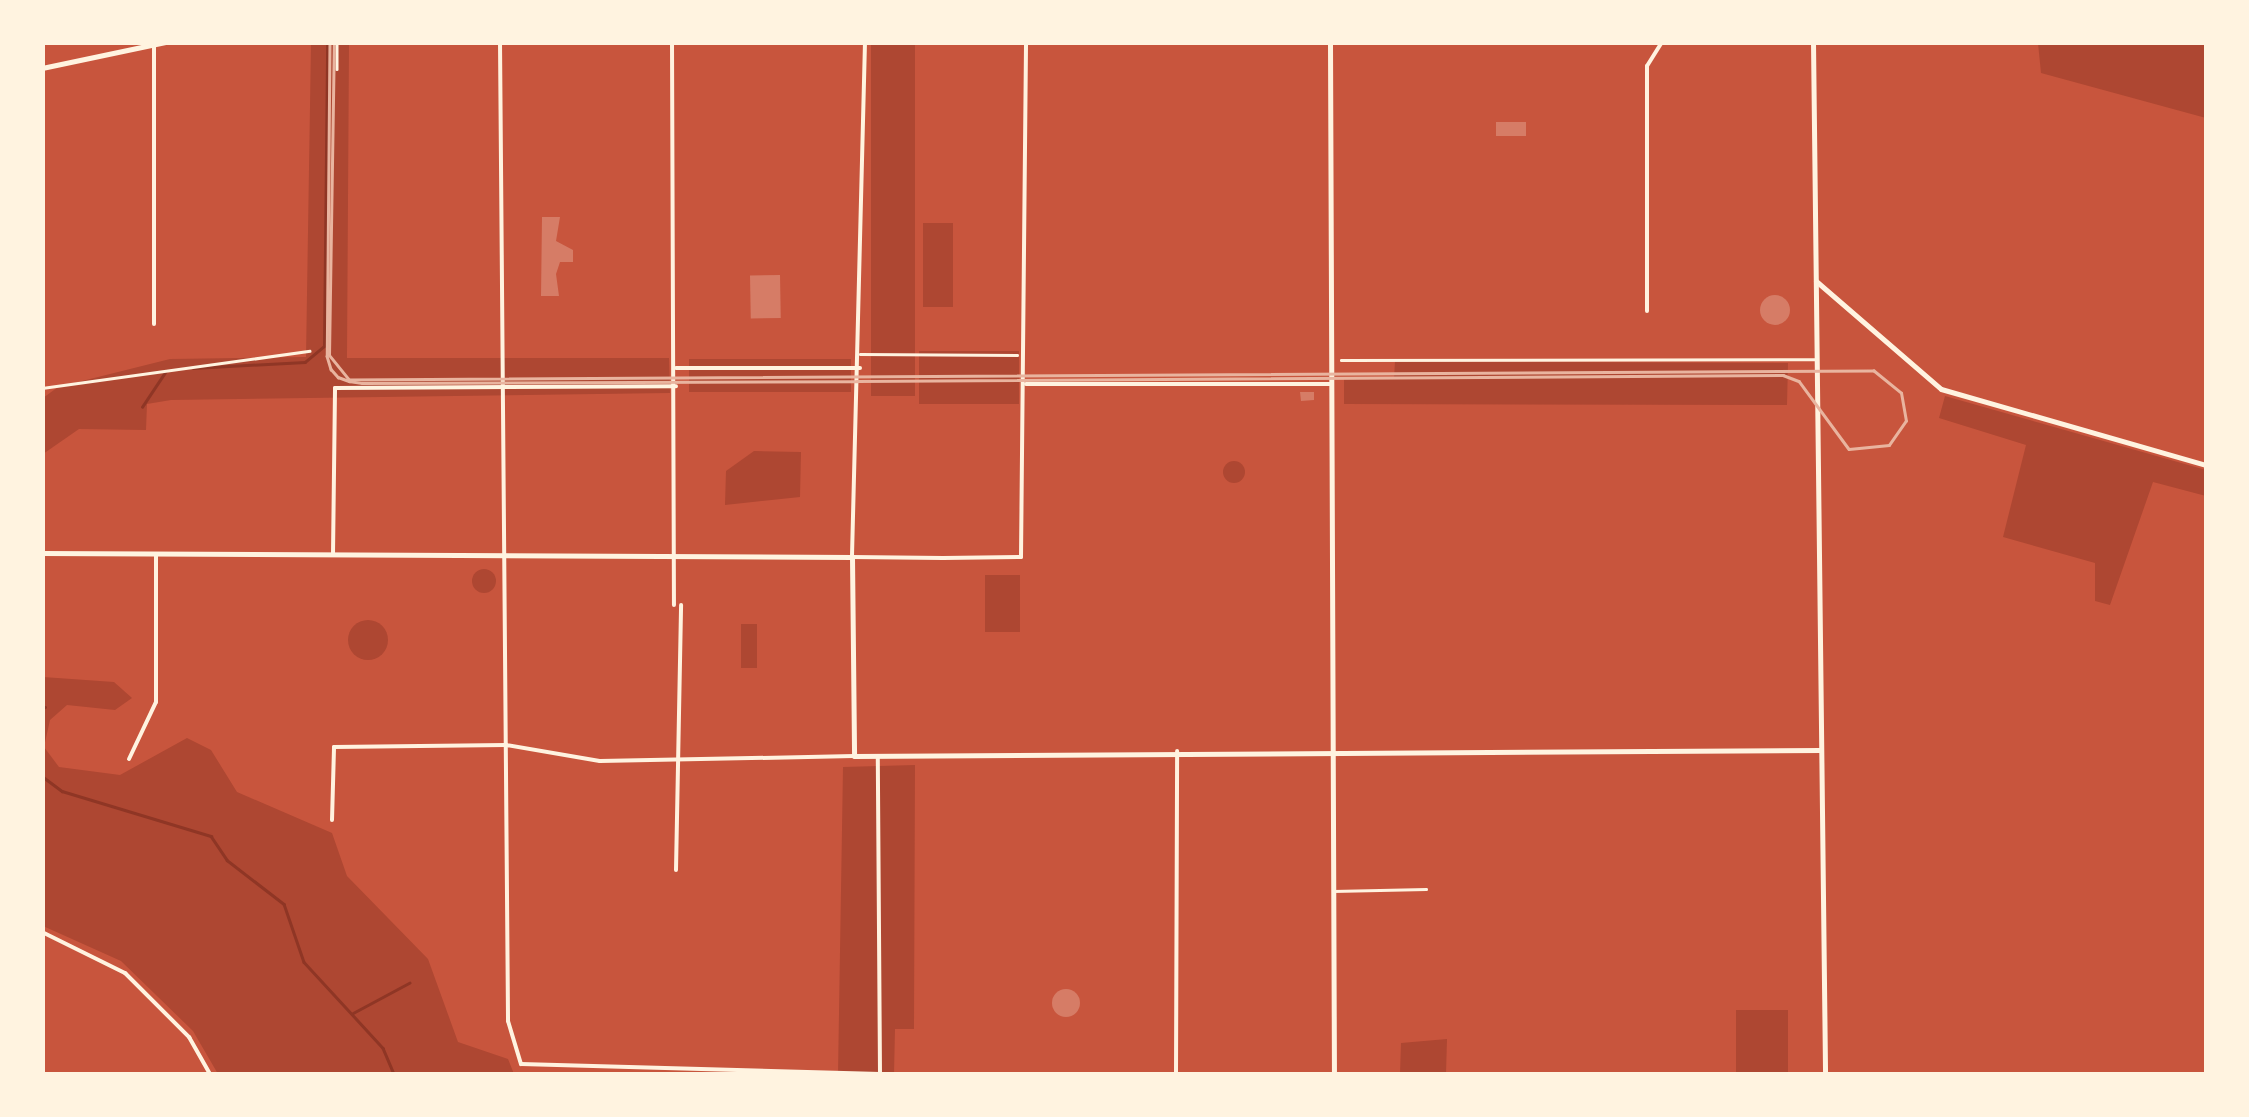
<!DOCTYPE html>
<style>
body{margin:0}
#map{position:relative;width:2249px;height:1117px;overflow:hidden;background:#c8553d;font-family:"Nunito Sans",sans-serif}
div>[style]{position:absolute}
.green>*{inset:0;background:#ae4732;transform-origin:0 0}
.round{border-radius:50%}
.stream>*{height:2.5px;margin:-1.25px;padding:0 1.25px;transform-origin:1.25px;border-radius:1.25px;background:#8f3625}
.building>*{inset:0;background:#d67c66;transform-origin:0 0}
.path>*{height:2.5px;margin:-1.25px;padding:0 1.25px;transform-origin:1.25px;border-radius:1.25px;background:#fff3e0}
.service>*{height:2.5px;margin:-1.25px;padding:0 1.25px;transform-origin:1.25px;border-radius:1.25px;background:#fff3e0}
.pedestrian>*{height:2.5px;margin:-1.25px;padding:0 1.25px;transform-origin:1.25px;border-radius:1.25px;background:#fff3e0}
.minor>*{height:4px;margin:-2px;padding:0 2px;transform-origin:2px;border-radius:2px;background:#fff3e0}
.tertiary>*{height:5px;margin:-2.5px;padding:0 2.5px;transform-origin:2.5px;border-radius:2.5px;background:#fff3e0}
.secondary>*{height:5px;margin:-2.5px;padding:0 2.5px;transform-origin:2.5px;border-radius:2.5px;background:#fff3e0}
.tram>*{height:2.5px;margin:-1.25px;padding:0 1.25px;transform-origin:1.25px;border-radius:1.25px;background:#e9b49f}
span{translate:-50% -50%;white-space:nowrap;text-align:center;line-height:1.15;-webkit-text-stroke:10px #fff3e0;paint-order:stroke}
.frame{position:absolute;inset:0;border:45px solid #fff3e0;pointer-events:none}
</style>
<div id="map">
<div class="green">
<div style="clip-path:polygon(311px 43px,349px 43px,347px 358px,669px 358px,670px 393px,171px 400px,147px 404px,146px 430px,79px 429px,43px 454px,43px 398px,58px 387px,170px 359px,306px 357px)"></div>
<div style="left:871px;top:43px;width:44px;height:353px"></div>
<div style="clip-path:polygon(2038px 43px,2206px 43px,2206px 118px,2041px 73px)"></div>
<div style="left:923px;top:223px;width:30px;height:84px"></div>
<div style="left:919px;top:351px;width:100px;height:53px"></div>
<div style="left:689px;top:359px;width:162px;height:33px"></div>
<div style="clip-path:polygon(1395px 361px,1788px 363px,1787px 405px,1344px 404px,1344px 379px,1394px 379px)"></div>
<div style="clip-path:polygon(1945px 396px,2206px 470px,2206px 496px,2153px 482px,2110px 605px,2095px 601px,2095px 563px,2003px 537px,2026px 445px,1939px 418px)"></div>
<div style="clip-path:polygon(754px 451px,801px 452px,800px 497px,725px 505px,726px 471px)"></div>
<div class="round" style="left:1223px;top:461px;width:22px;height:22px"></div>
<div class="round" style="left:472px;top:569px;width:24px;height:24px"></div>
<div style="left:985px;top:575px;width:35px;height:57px"></div>
<div class="round" style="left:348px;top:620px;width:40px;height:40px"></div>
<div style="left:741px;top:624px;width:16px;height:44px"></div>
<div style="clip-path:polygon(43px 677px,114px 682px,132px 698px,115px 710px,67px 705px,50px 720px,44px 747px,59px 767px,120px 775px,187px 738px,211px 750px,237px 792px,332px 833px,347px 876px,428px 959px,458px 1042px,508px 1059px,514px 1074px,218px 1074px,193px 1031px,121px 961px,43px 926px)"></div>
<div style="clip-path:polygon(915px 765px,914px 1029px,895px 1029px,894px 1074px,838px 1074px,843px 767px)"></div>
<div style="left:1736px;top:1010px;width:52px;height:64px"></div>
<div style="clip-path:polygon(1447px 1039px,1446px 1074px,1400px 1074px,1401px 1043px)"></div>
</div>
<div class="stream">
<div style="left:193px;top:368px;width:112px;rotate:-3.1deg"></div>
<div style="left:305px;top:362px;width:25px;rotate:-40deg"></div>
<div style="left:324px;top:346px;width:304px;rotate:-89.4deg"></div>
<div style="left:142px;top:407px;width:43px;rotate:-56.3deg"></div>
<div style="left:42px;top:708px;width:3px;rotate:-18deg"></div>
<div style="left:42px;top:776px;width:25px;rotate:37deg"></div>
<div style="left:62px;top:791px;width:156px;rotate:16.8deg"></div>
<div style="left:211px;top:836px;width:29px;rotate:56deg"></div>
<div style="left:227px;top:860px;width:72px;rotate:37.7deg"></div>
<div style="left:284px;top:904px;width:61px;rotate:71deg"></div>
<div style="left:304px;top:962px;width:117px;rotate:47.4deg"></div>
<div style="left:383px;top:1048px;width:28px;rotate:67deg"></div>
<div style="left:353px;top:1013px;width:64px;rotate:-28.2deg"></div>
</div>
<div class="building">
<div style="left:1496px;top:122px;width:30px;height:14px"></div>
<div style="clip-path:polygon(542px 217px,560px 217px,556px 241px,573px 250px,573px 262px,560px 262px,556px 274px,559px 296px,541px 296px)"></div>
<div style="left:780px;top:275px;width:43px;height:30px;rotate:89deg"></div>
<div class="round" style="left:1760px;top:295px;width:30px;height:30px"></div>
<div style="clip-path:polygon(1300px 392px,1314px 392px,1314px 400px,1301px 401px)"></div>
<div class="round" style="left:1052px;top:989px;width:28px;height:28px"></div>
</div>
<div class="path">
<div style="left:337px;top:42px;width:27px;rotate:90deg"></div>
<div style="left:42px;top:388px;width:270px;rotate:-7.9deg"></div>
</div>
<div class="service">
<div style="left:1333px;top:891px;width:93px;rotate:-1.2deg"></div>
</div>
<div class="pedestrian">
<div style="left:860px;top:354px;width:157px;rotate:0.4deg"></div>
<div style="left:1341px;top:360px;width:474px;rotate:-0.1deg"></div>
</div>
<div class="minor">
<div style="left:500px;top:42px;width:979px;rotate:89.53deg"></div>
<div style="left:508px;top:1021px;width:45px;rotate:73.2deg"></div>
<div style="left:521px;top:1064px;width:359px;rotate:1.6deg"></div>
<div style="left:880px;top:1074px;width:318px;rotate:-90.4deg"></div>
<div style="left:672px;top:42px;width:563px;rotate:89.8deg"></div>
<div style="left:865px;top:42px;width:515px;rotate:91.45deg"></div>
<div style="left:852px;top:557px;width:91px;rotate:0.6deg"></div>
<div style="left:943px;top:558px;width:78px;rotate:-0.7deg"></div>
<div style="left:1021px;top:557px;width:515px;rotate:-89.44deg"></div>
<div style="left:1647px;top:311px;width:245px;rotate:-90deg"></div>
<div style="left:1647px;top:66px;width:28px;rotate:-58deg"></div>
<div style="left:154px;top:324px;width:280px;rotate:-90deg"></div>
<div style="left:676px;top:368px;width:184px"></div>
<div style="left:1026px;top:384px;width:304px"></div>
<div style="left:333px;top:554px;width:166px;rotate:-89.3deg"></div>
<div style="left:335px;top:388px;width:341px;rotate:-0.3deg"></div>
<div style="left:129px;top:759px;width:63px;rotate:-64.7deg"></div>
<div style="left:156px;top:702px;width:148px;rotate:-90deg"></div>
<div style="left:332px;top:820px;width:73px;rotate:-88.4deg"></div>
<div style="left:334px;top:747px;width:172px;rotate:-0.7deg"></div>
<div style="left:506px;top:745px;width:95px;rotate:9.7deg"></div>
<div style="left:600px;top:761px;width:254px;rotate:-1.1deg"></div>
<div style="left:676px;top:870px;width:265px;rotate:-88.9deg"></div>
<div style="left:42px;top:932px;width:93px;rotate:26.3deg"></div>
<div style="left:125px;top:973px;width:91px;rotate:45deg"></div>
<div style="left:189px;top:1037px;width:43px;rotate:60.4deg"></div>
<div style="left:1176px;top:1074px;width:323px;rotate:-89.8deg"></div>
</div>
<div class="tertiary">
<div style="left:1330px;top:42px;width:1032px;rotate:89.78deg"></div>
<div style="left:42px;top:553px;width:810px;rotate:0.28deg"></div>
<div style="left:852px;top:557px;width:199px;rotate:89.4deg"></div>
<div style="left:854px;top:756px;width:967px;rotate:-0.36deg"></div>
</div>
<div class="secondary">
<div style="left:1813px;top:42px;width:1032px;rotate:89.33deg"></div>
<div style="left:42px;top:68px;width:126px;rotate:-11.9deg"></div>
<div style="left:1816px;top:281px;width:165px;rotate:40.8deg"></div>
<div style="left:1941px;top:389px;width:276px;rotate:16deg"></div>
</div>
<div class="tram">
<div style="left:330px;top:42px;width:314px;rotate:90.5deg"></div>
<div style="left:327px;top:356px;width:14px;rotate:73deg"></div>
<div style="left:331px;top:369px;width:11px;rotate:49deg"></div>
<div style="left:338px;top:377px;width:12px;rotate:20deg"></div>
<div style="left:349px;top:381px;width:13px;rotate:9deg"></div>
<div style="left:362px;top:383px;width:495px;rotate:-0.2deg"></div>
<div style="left:857px;top:381px;width:926px;rotate:-0.37deg"></div>
<div style="left:1783px;top:375px;width:17px;rotate:21deg"></div>
<div style="left:1799px;top:381px;width:84px;rotate:53.7deg"></div>
<div style="left:1849px;top:449px;width:40px;rotate:-5.7deg"></div>
<div style="left:1889px;top:445px;width:29px;rotate:-55deg"></div>
<div style="left:1906px;top:421px;width:28px;rotate:-100deg"></div>
<div style="left:1901px;top:393px;width:35px;rotate:-141deg"></div>
<div style="left:1874px;top:371px;width:1525px;rotate:179.66deg"></div>
<div style="left:349px;top:380px;width:32px;rotate:-129deg"></div>
<div style="left:329px;top:355px;width:313px;rotate:-89.1deg"></div>
</div>
<div class="frame"></div>
</div>
